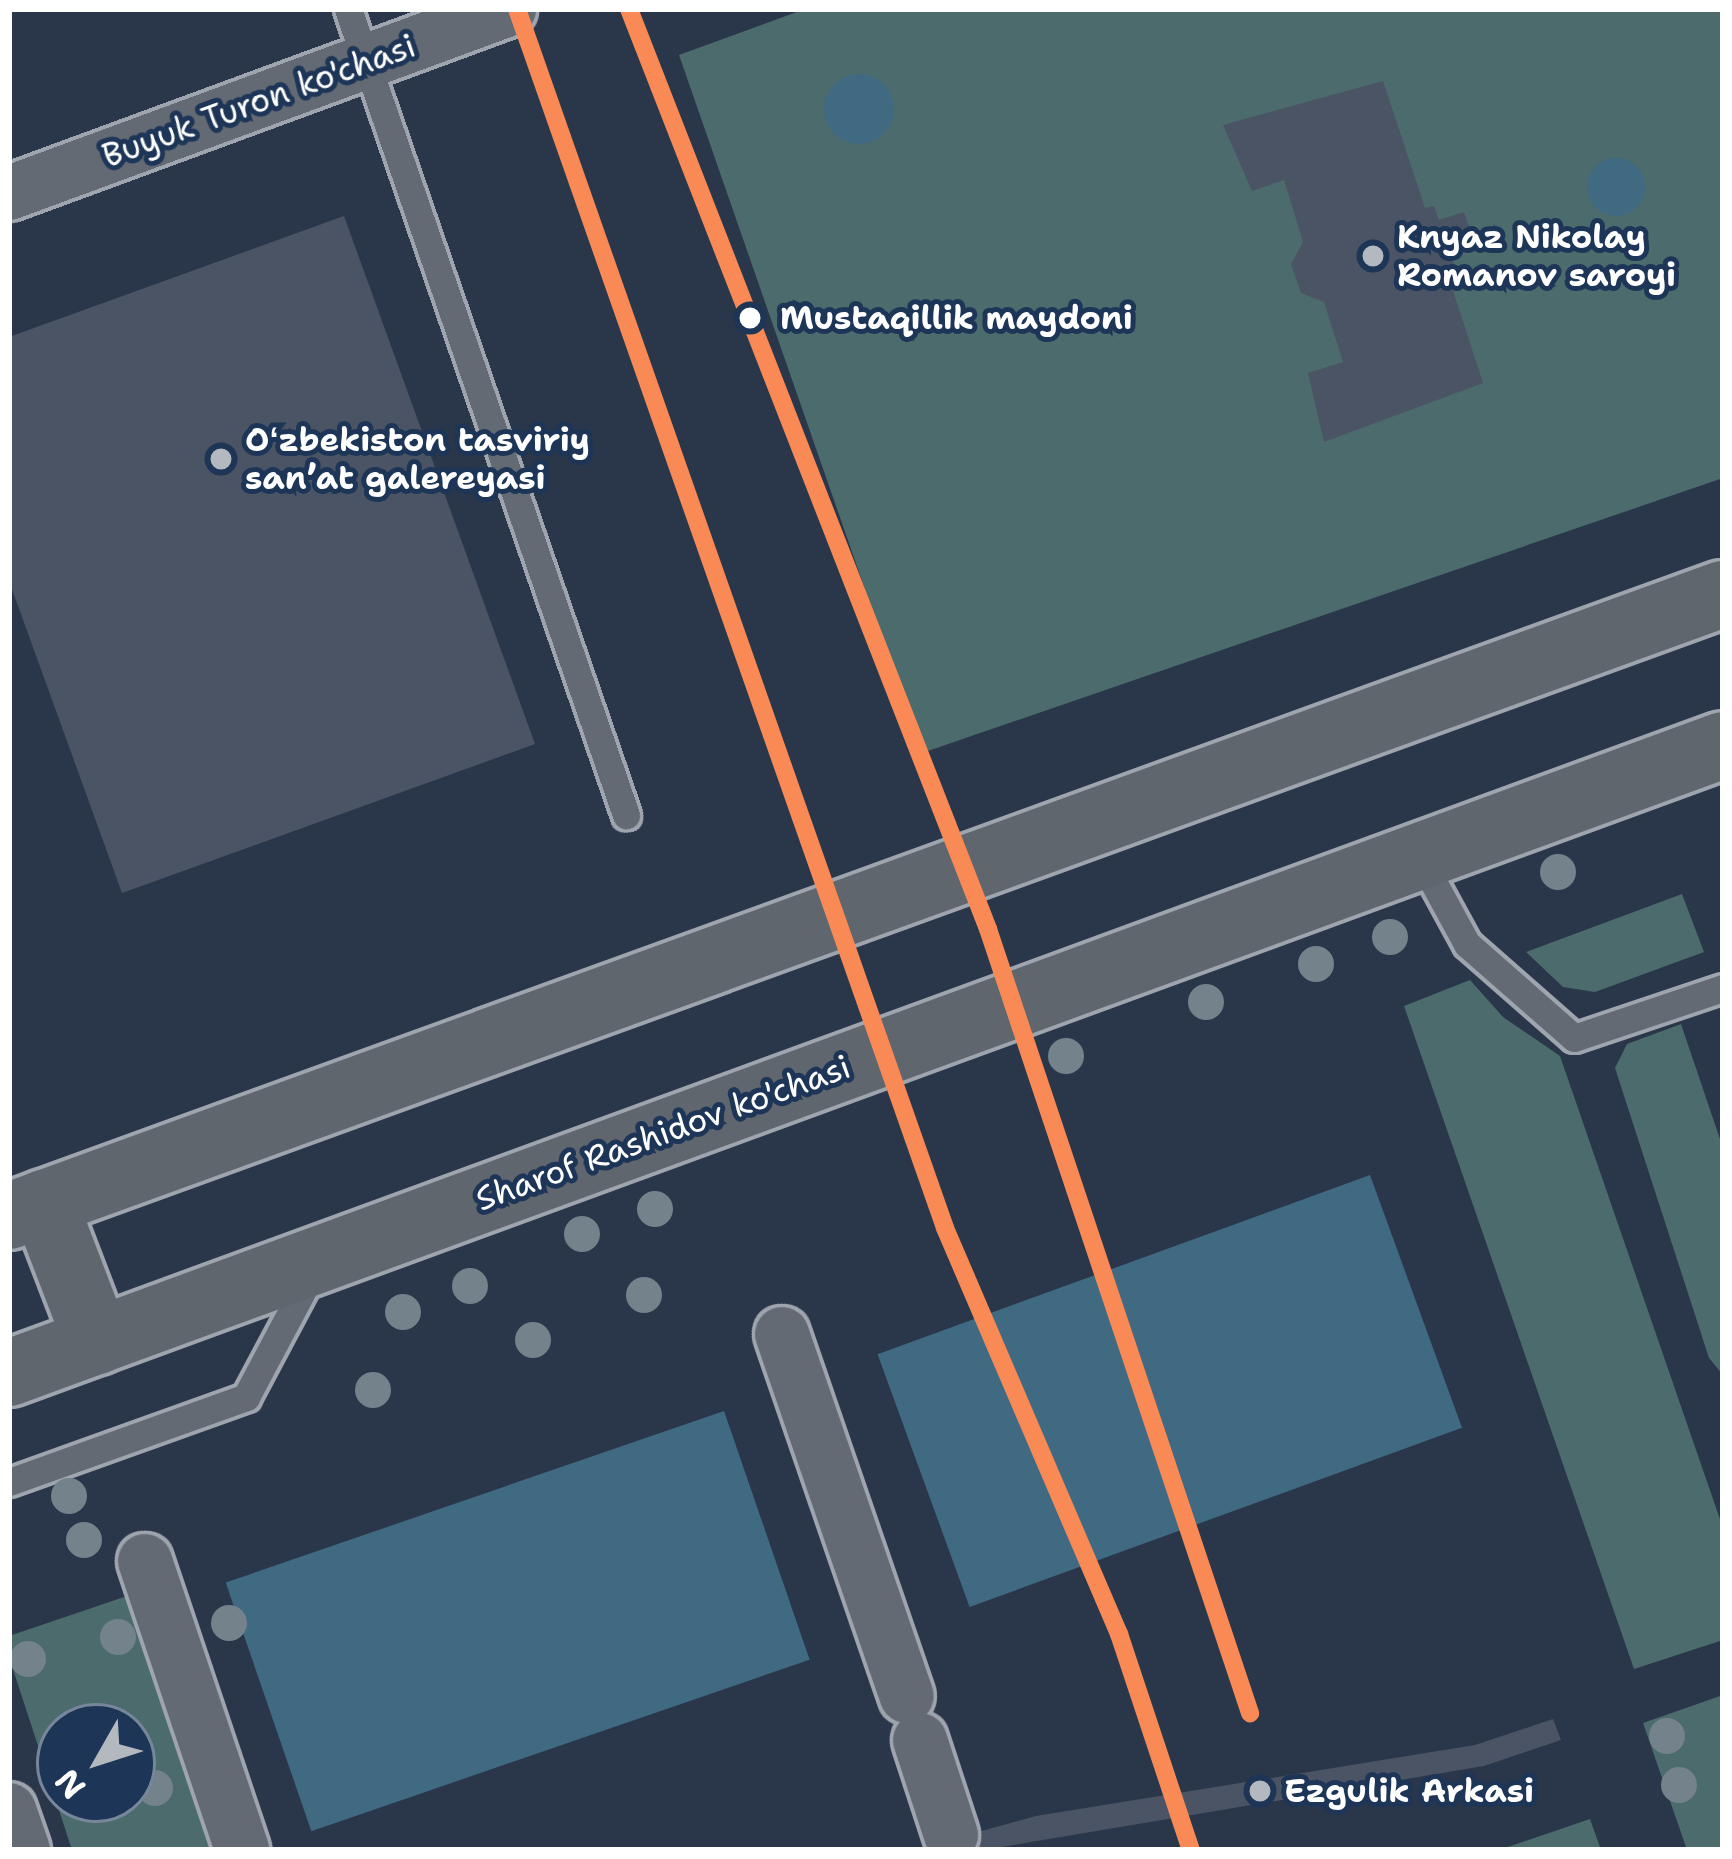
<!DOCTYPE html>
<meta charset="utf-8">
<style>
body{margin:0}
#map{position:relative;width:1732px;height:1859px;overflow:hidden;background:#2a374a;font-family:"Shantell Sans",sans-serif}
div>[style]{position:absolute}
.green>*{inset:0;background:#4b6b6d}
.water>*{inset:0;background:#406982;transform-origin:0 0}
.round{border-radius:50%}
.building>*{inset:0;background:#4b5464}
.roads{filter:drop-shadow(3px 0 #9fa5ae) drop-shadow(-3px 0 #9fa5ae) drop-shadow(0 3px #9fa5ae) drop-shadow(0 -3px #9fa5ae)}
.lane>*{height:27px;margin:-13.5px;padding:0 13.5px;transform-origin:13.5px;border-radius:13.5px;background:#636a74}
.street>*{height:54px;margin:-27px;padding:0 27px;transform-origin:27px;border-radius:27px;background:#636a74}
.primary>*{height:66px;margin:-33px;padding:0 33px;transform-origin:33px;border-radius:33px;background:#60666e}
.metro-1>*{height:18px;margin:-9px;padding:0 9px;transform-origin:9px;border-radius:9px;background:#f98a56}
.trees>*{width:36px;height:36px;margin:-18px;border-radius:50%;background:#74828b}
.dots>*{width:33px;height:33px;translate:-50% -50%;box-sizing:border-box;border:6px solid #1d3557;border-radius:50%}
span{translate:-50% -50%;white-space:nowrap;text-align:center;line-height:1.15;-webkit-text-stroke:10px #1d3557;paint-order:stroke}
.street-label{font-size:33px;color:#fff}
.poi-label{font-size:33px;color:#fff;font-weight:700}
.left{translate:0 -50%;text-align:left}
.stop-label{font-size:33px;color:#fff;font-weight:700}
.frame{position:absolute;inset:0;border:12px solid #fff;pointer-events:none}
.north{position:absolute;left:36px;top:1703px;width:120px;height:120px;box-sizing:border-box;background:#1d3557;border:3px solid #77869a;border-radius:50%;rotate:231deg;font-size:33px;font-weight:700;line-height:48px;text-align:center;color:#fff}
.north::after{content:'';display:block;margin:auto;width:42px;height:54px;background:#b4b9c0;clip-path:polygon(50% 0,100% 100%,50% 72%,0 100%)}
</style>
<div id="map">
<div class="green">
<div style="clip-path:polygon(805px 9px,1723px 9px,1723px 478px,922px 753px,679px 55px)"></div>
<div style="clip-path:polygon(1682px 894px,1704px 952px,1595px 992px,1563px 987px,1526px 952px)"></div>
<div style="clip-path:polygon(1470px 980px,1503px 1017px,1560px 1056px,1723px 1528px,1723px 1640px,1634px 1669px,1404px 1006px)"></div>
<div style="clip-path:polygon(1681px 1024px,1723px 1148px,1723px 1375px,1709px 1358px,1615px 1068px,1627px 1044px)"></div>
<div style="clip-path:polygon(evenodd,136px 1593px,221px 1850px,72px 1850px,9px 1657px,9px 1636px,136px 1593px,60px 1727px,132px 1727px,132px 1799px,60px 1799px,60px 1727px)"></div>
<div style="clip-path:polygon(1723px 1695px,1723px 1850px,1687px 1850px,1643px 1723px)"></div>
<div style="clip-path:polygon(1590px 1819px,1601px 1850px,1499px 1850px)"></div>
</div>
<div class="water">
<div class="round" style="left:824px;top:74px;width:70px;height:70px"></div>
<div class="round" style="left:1587px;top:158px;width:58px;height:58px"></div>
<div style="left:1370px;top:1175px;width:269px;height:524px;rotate:70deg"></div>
<div style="left:724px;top:1411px;width:263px;height:527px;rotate:71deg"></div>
</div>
<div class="building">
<div style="clip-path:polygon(1383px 81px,1425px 208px,1434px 206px,1439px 220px,1464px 212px,1474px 242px,1449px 249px,1454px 264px,1445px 266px,1483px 383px,1324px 442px,1308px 373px,1343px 362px,1324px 302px,1301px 293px,1291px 264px,1303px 242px,1284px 180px,1252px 191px,1223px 125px)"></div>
<div style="clip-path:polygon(344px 216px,535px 744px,122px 893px,9px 581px,9px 337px)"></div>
<div style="clip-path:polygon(1553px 1719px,1561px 1740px,1484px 1766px,984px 1850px,912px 1850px,1036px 1816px,1475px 1745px)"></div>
</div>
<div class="roads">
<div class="lane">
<div style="left:348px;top:9px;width:853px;rotate:70.97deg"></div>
<div style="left:1419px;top:856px;width:100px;rotate:61.4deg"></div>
<div style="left:1467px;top:944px;width:142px;rotate:41.3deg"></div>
<div style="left:1574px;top:1038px;width:157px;rotate:-18.6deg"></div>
<div style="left:9px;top:1482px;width:252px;rotate:-19.7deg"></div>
<div style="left:246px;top:1397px;width:140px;rotate:-62deg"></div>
</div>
<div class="street">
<div style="left:9px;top:193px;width:533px;rotate:-20.2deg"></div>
<div style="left:782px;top:1334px;width:383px;rotate:71deg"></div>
<div style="left:145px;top:1561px;width:305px;rotate:71.4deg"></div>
<div style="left:920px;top:1740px;width:100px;rotate:71.9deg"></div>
<div style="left:9px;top:1810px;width:42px;rotate:70.7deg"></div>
</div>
<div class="primary">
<div style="left:44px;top:1203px;width:148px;rotate:69deg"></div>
<div style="left:9px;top:1216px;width:1823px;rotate:-19.95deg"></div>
<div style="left:9px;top:1373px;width:1825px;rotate:-20.12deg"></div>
</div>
</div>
<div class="metro-1">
<div style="left:517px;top:9px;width:1292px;rotate:70.65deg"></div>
<div style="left:945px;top:1228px;width:442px;rotate:66.8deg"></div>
<div style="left:1119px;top:1634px;width:228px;rotate:71.6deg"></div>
<div style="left:629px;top:9px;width:988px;rotate:68.68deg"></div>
<div style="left:988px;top:929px;width:827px;rotate:71.52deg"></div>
</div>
<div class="trees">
<div style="left:1558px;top:872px"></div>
<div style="left:1390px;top:937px"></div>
<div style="left:1316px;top:964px"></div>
<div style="left:1206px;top:1002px"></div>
<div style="left:1066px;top:1056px"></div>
<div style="left:655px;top:1209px"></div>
<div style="left:582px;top:1234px"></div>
<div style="left:470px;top:1286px"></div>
<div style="left:644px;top:1295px"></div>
<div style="left:403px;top:1312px"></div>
<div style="left:533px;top:1340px"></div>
<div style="left:373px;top:1390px"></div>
<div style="left:69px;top:1496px"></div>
<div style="left:84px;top:1540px"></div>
<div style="left:229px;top:1623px"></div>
<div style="left:118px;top:1637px"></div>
<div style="left:28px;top:1659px"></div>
<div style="left:1667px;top:1736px"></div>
<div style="left:1679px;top:1785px"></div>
<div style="left:155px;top:1788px"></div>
</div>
<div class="dots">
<div style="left:1373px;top:256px;background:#b4b9c0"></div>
<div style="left:750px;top:318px;background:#fff"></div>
<div style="left:221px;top:459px;background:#b4b9c0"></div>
<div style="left:1260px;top:1791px;background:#b4b9c0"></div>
</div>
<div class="street-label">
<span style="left:259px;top:101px;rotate:-20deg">Buyuk Turon ko'chasi</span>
<span style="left:663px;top:1133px;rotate:-20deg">Sharof Rashidov ko'chasi</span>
</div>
<div class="poi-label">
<span class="left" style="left:1397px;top:256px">Knyaz Nikolay<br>Romanov saroyi</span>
<span class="left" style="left:245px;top:459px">Oʻzbekiston tasviriy<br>sanʼat galereyasi</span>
<span class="left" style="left:1284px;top:1791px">Ezgulik Arkasi</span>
</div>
<div class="stop-label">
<span class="left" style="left:780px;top:318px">Mustaqillik maydoni</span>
</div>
<div class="frame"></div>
<div class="north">N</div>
</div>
